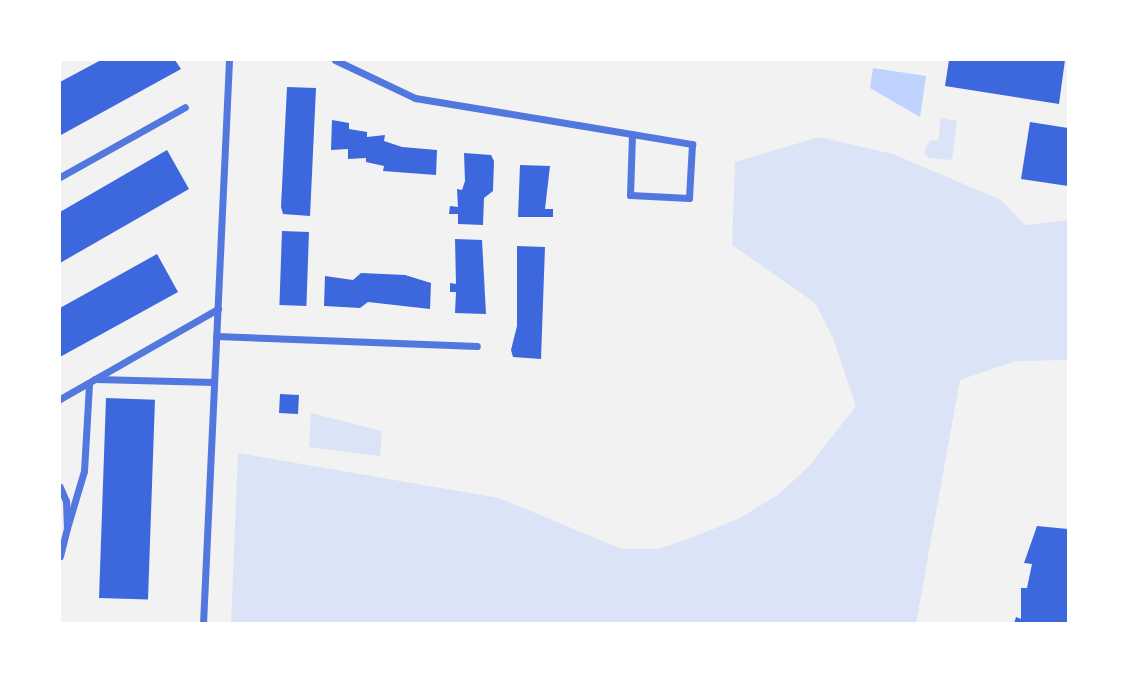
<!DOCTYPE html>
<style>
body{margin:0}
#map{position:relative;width:1128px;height:683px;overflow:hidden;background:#f2f2f2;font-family:"Times New Roman",serif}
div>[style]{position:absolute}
.green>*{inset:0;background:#dbe4f7}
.water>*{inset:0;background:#bfd3fe}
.building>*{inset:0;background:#3d67dc;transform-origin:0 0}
.minor>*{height:7px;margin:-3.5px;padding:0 3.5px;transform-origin:3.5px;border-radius:3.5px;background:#5277de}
span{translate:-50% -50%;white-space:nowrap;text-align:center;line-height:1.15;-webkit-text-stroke:5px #fff;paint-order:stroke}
.frame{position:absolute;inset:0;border:61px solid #fff;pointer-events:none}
</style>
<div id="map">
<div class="green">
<div style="clip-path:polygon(941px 118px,957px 121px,952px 160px,928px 158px,924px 152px,930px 140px,938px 141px)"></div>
<div style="clip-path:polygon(819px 137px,893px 154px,1001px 200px,1025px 225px,1068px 220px,1068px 360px,1016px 361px,960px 380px,916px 623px,231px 623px,238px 453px,499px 498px,622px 549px,658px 549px,691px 538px,740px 518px,779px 494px,809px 466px,856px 406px,833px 338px,815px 303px,732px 245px,735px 162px)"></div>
<div style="clip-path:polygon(311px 413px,382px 431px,380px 456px,309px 447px)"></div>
</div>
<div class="water">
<div style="clip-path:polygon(873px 68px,926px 76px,920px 117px,870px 88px)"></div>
</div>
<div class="building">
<div style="clip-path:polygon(101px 60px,175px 60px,181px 69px,61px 135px,60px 82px)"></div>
<div style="clip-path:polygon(949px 60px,1065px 60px,1059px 104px,945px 86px)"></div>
<div style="clip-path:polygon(287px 87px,316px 88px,310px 216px,283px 214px,281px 207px)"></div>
<div style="clip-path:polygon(332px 120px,349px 123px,349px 129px,367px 132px,367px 137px,385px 135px,384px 141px,402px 147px,437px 150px,436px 175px,383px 171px,384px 166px,366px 162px,366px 158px,348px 159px,348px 149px,331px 150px)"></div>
<div style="clip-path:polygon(1030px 122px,1068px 128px,1068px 186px,1021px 179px)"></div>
<div style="clip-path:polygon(167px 150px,189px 189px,60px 263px,60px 212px)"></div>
<div style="clip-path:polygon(464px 153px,491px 155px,494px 161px,493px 191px,484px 198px,483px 225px,458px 224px,458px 214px,449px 214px,450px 206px,458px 207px,457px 189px,462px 190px,465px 181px)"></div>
<div style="clip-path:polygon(520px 165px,550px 166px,545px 209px,553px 209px,553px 217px,518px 217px)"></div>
<div style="left:282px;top:231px;width:27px;height:74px;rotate:2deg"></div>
<div style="clip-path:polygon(455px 239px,482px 240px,486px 314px,455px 313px,456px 292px,450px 292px,450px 283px,456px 284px)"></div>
<div style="clip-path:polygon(517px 246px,545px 247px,541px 359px,513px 357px,511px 350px,517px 326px)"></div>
<div style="clip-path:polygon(157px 254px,178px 292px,60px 357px,60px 308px)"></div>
<div style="clip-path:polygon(361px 273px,405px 275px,431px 283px,430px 309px,368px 302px,360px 308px,324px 306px,325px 276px,353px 280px)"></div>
<div style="left:280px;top:394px;width:19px;height:19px;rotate:3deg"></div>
<div style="left:106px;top:398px;width:49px;height:200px;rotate:2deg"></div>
<div style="clip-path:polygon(1037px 526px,1068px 529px,1068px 624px,1014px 624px,1016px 617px,1021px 619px,1021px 588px,1027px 588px,1032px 564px,1024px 563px)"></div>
</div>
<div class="minor">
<div style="left:335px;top:60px;width:89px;rotate:25.4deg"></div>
<div style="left:415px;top:98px;width:165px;rotate:9.4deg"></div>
<div style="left:578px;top:125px;width:116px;rotate:9.5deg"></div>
<div style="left:692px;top:144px;width:54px;rotate:93.2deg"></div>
<div style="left:689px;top:198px;width:59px;rotate:-177.1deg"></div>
<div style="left:630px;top:195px;width:61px;rotate:-88.1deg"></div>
<div style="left:60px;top:177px;width:143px;rotate:-29.2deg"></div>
<div style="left:216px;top:336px;width:261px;rotate:2.2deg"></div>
<div style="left:95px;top:379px;width:119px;rotate:1.4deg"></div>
<div style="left:60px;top:399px;width:182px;rotate:-29.7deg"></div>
<div style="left:60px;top:487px;width:15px;rotate:67deg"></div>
<div style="left:66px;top:501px;width:27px;rotate:88deg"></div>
<div style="left:67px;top:528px;width:29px;rotate:104deg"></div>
<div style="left:67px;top:528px;width:59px;rotate:-73.4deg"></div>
<div style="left:84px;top:471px;width:88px;rotate:-86.7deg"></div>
<div style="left:203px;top:624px;width:565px;rotate:-87.36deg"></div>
</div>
<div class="frame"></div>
</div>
